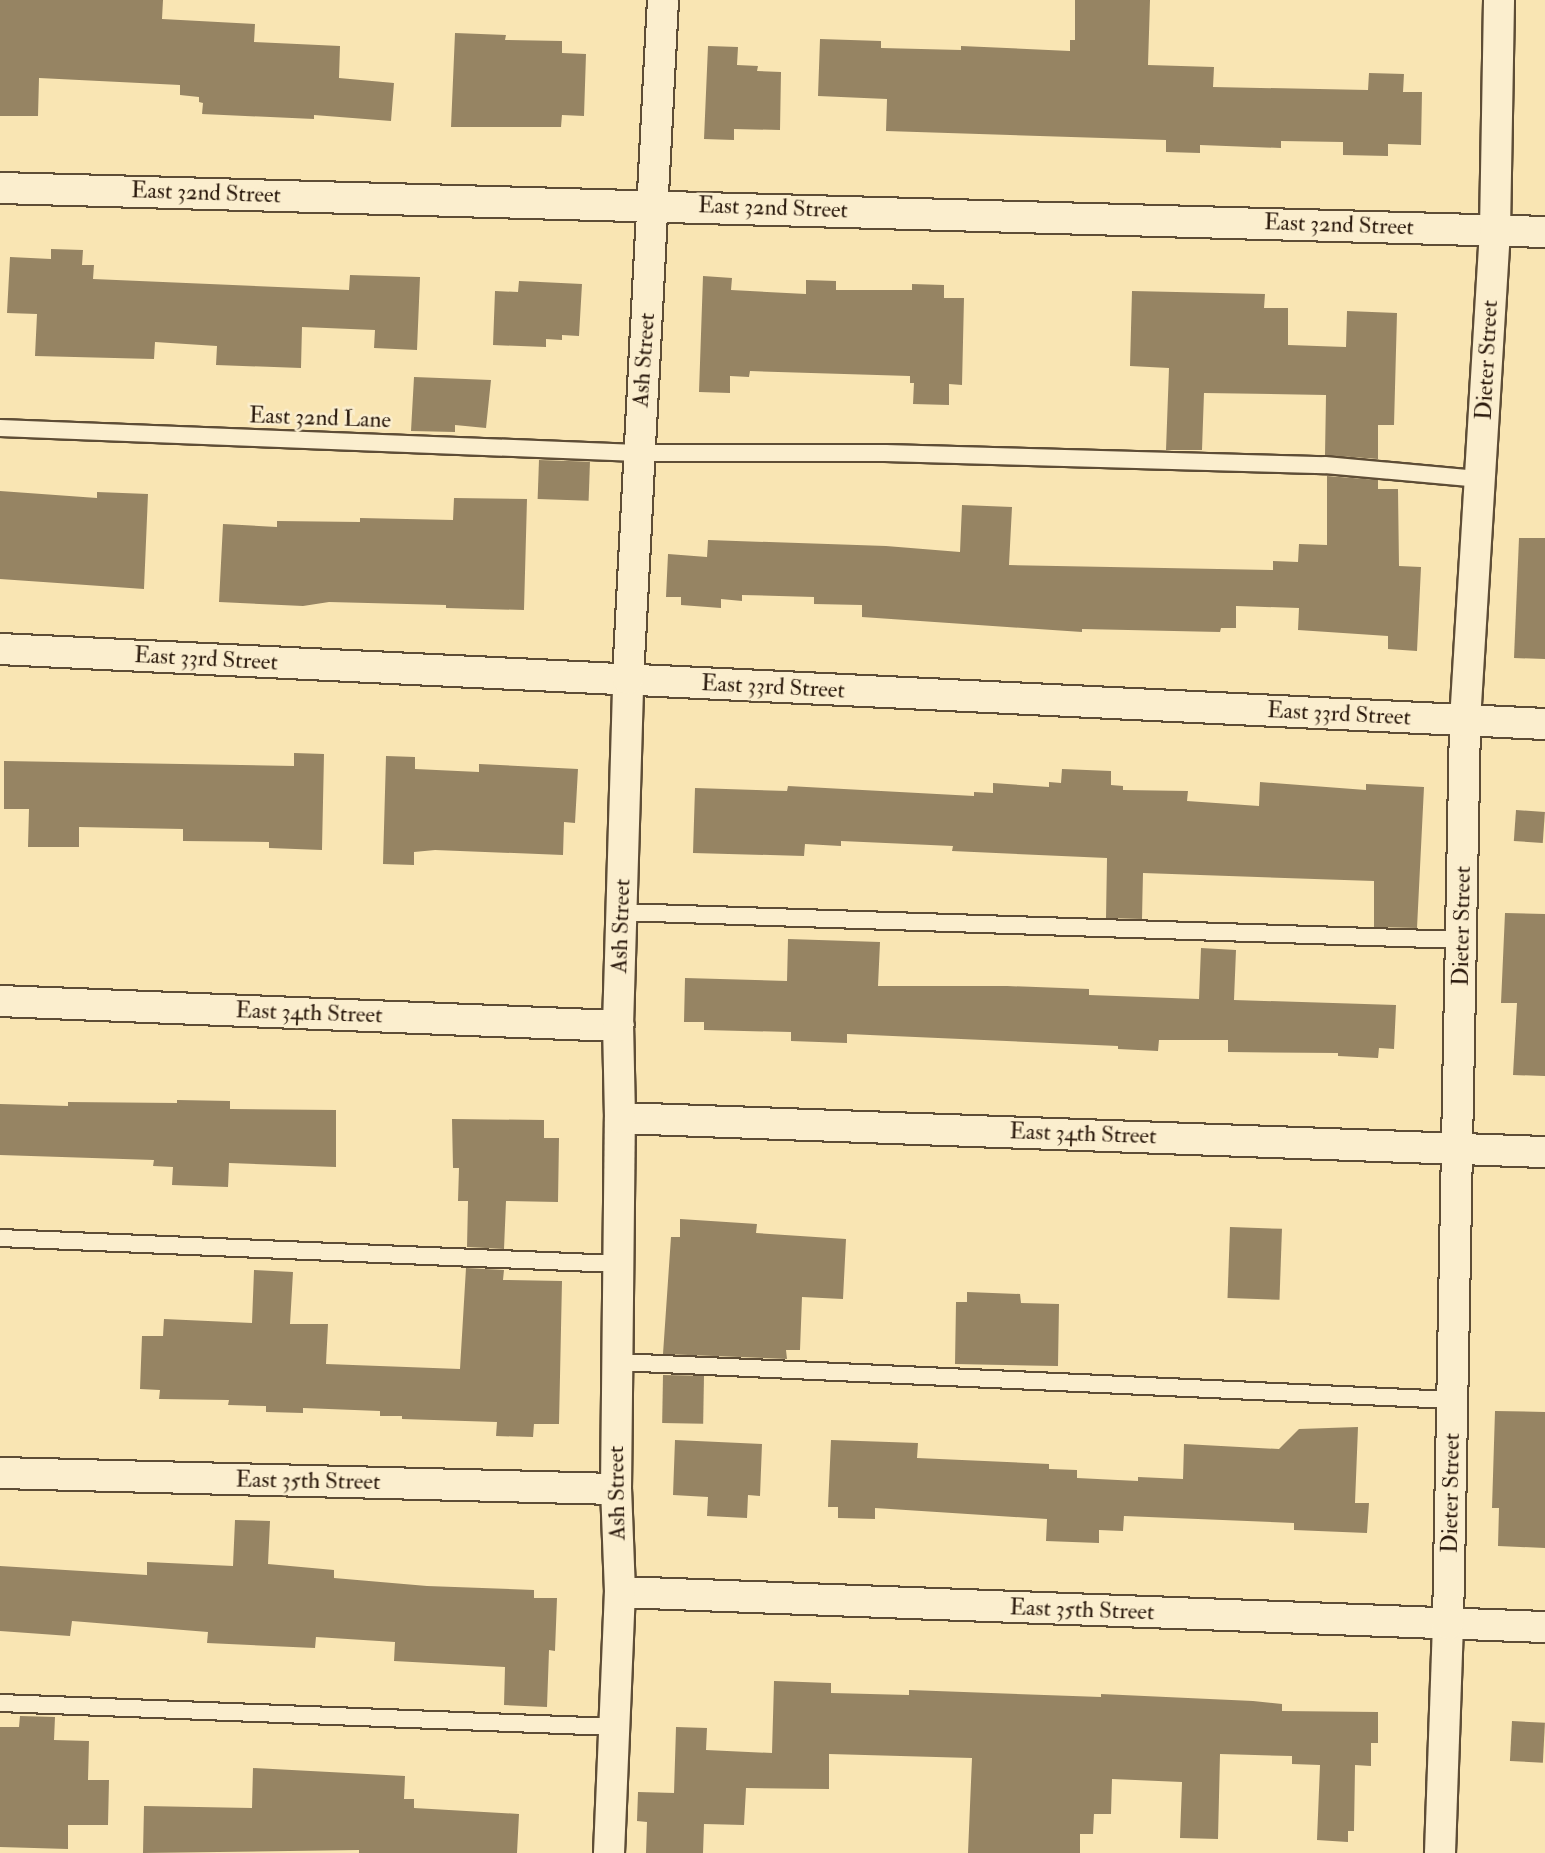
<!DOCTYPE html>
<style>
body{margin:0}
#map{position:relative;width:1545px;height:1853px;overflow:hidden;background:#f9e5b3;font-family:"IM FELL Double Pica",serif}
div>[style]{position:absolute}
.building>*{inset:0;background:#968463;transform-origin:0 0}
.roads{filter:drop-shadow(2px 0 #5e4d36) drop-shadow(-2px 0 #5e4d36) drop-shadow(0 2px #5e4d36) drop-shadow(0 -2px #5e4d36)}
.lane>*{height:16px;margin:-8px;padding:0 8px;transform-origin:8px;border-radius:8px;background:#fbeece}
.street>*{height:30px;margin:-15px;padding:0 15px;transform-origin:15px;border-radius:15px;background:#fbeece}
span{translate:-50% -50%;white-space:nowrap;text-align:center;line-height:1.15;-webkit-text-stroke:5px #fbeece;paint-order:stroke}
.street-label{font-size:23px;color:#2b1a0d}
</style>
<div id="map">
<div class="building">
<div style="clip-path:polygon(0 0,163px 0,162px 19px,255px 24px,254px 42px,340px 46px,339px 78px,394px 83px,391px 121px,314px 115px,314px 119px,202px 114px,203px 103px,199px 102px,199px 97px,180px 95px,180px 85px,39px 78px,38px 116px,0 116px)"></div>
<div style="clip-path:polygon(1075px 0,1150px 0,1148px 65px,1214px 67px,1213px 87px,1368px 90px,1369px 73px,1404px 74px,1403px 92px,1422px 92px,1421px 145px,1388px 144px,1388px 156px,1343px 155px,1343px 142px,1281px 141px,1281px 148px,1200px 145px,1200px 153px,1166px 152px,1166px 140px,886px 131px,887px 99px,818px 96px,820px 39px,881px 41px,881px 48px,961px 50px,961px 46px,1070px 51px,1070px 40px,1075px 40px)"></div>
<div style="clip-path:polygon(455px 33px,506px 35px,505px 40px,562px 41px,562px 53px,586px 54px,584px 116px,562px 115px,561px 127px,451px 127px)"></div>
<div style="clip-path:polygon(708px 46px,738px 47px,737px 65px,758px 66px,757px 71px,781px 72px,780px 130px,734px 129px,734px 140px,704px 139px)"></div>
<div style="clip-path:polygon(51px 249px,83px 250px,82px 265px,94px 265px,93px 279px,349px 290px,350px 275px,420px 277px,417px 350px,374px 348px,375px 330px,302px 327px,301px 368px,216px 365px,217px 346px,155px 342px,154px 359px,35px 356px,37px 314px,7px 313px,10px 257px,51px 259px)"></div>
<div style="clip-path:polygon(703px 276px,732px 278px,731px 290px,806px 294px,806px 280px,836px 281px,836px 290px,912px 290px,912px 284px,944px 285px,944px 298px,964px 298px,962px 385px,949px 384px,949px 405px,913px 404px,914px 383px,910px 383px,910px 376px,750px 371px,749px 377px,730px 376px,730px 393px,699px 392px)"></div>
<div style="clip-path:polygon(519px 281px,582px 284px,579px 336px,562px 335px,562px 340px,546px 339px,546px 347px,493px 345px,495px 291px,518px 292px)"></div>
<div style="clip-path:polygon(1132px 291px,1265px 294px,1264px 308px,1288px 308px,1288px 345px,1346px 347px,1347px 311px,1397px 313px,1394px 425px,1378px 425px,1378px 459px,1325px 455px,1326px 395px,1204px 393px,1202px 450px,1166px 450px,1169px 368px,1130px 366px)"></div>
<div style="clip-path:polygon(414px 377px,491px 380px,486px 428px,455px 425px,455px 432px,411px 431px)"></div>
<div style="left:539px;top:460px;width:51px;height:39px;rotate:2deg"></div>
<div style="clip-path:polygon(1327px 476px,1378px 480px,1378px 489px,1398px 489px,1399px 566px,1421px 567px,1417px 651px,1388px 649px,1388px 636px,1298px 630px,1299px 608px,1236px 606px,1236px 628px,1221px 628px,1220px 632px,1082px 629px,1082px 632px,862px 617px,862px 605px,814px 604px,814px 597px,742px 595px,742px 601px,721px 599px,721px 608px,681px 605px,681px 597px,666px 597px,668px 554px,707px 557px,708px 540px,886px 546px,960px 552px,962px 505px,1012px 507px,1009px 565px,1273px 570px,1273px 561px,1298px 562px,1299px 544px,1327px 545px)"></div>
<div style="clip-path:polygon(0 491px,97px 498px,97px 492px,148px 494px,144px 589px,0 579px)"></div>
<div style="clip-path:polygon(454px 498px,527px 499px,524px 610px,446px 608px,446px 605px,329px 602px,303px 606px,219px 602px,223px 524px,277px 527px,277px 521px,360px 522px,360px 518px,453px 520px)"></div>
<div style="clip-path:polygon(1519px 538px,1545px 538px,1545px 659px,1514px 658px)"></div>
<div style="clip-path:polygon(294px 753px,324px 754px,322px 850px,269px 848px,269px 842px,183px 841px,183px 829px,79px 827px,79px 847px,28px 847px,29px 809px,4px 809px,4px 761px,294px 766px)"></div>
<div style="clip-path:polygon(386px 756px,415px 757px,415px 769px,479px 772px,479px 764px,578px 769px,575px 823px,564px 822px,563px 855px,435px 850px,414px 852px,414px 865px,383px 864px)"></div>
<div style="clip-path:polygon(1062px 769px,1111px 771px,1111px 785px,1123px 786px,1123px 790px,1188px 791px,1187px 801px,1259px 806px,1260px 782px,1366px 790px,1366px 784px,1424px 787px,1417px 928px,1374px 927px,1374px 881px,1143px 873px,1142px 919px,1106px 918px,1107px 858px,952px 851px,953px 846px,841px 841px,841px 846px,805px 844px,804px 856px,693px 853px,695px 788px,787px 791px,788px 786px,974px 796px,974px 792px,993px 793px,993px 783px,1049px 787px,1049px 782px,1061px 783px)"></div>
<div style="left:1516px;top:810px;width:29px;height:31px;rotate:4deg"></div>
<div style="clip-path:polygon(1505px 913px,1545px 914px,1545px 1076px,1513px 1075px,1517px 1003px,1501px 1003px)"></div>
<div style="clip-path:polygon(788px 939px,880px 942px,878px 986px,1007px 986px,1089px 989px,1089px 995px,1199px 999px,1201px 948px,1236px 950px,1234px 1000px,1396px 1005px,1394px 1049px,1379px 1048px,1378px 1058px,1338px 1056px,1338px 1053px,1228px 1052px,1228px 1040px,1159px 1040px,1158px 1051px,1118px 1049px,1118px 1046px,847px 1034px,847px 1043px,791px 1041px,791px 1032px,704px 1030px,704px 1022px,684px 1022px,685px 978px,787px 981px)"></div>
<div style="clip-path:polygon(177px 1100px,230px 1101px,230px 1109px,336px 1110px,336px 1167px,229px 1163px,228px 1187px,172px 1185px,173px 1167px,153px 1166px,154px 1160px,0 1155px,0 1104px,68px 1106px,68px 1102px,177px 1103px)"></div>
<div style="clip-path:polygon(452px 1119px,544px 1120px,544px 1138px,559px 1138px,558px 1202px,506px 1201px,504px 1249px,467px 1247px,468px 1201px,458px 1201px,459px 1168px,453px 1168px)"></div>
<div style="clip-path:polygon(680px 1219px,757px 1224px,756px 1233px,846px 1239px,843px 1299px,802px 1297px,800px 1350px,786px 1350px,787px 1359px,663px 1354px,671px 1237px,680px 1237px)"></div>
<div style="left:1230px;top:1227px;width:52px;height:71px;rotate:2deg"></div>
<div style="clip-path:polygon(466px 1268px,504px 1270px,503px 1280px,562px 1281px,559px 1424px,534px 1424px,533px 1437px,496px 1436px,497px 1422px,402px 1419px,402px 1416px,380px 1416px,380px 1411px,303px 1408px,303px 1413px,266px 1412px,266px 1406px,228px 1405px,229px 1400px,159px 1399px,160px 1390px,140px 1389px,142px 1336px,163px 1336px,164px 1319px,252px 1323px,254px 1270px,293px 1272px,290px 1324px,328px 1324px,326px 1364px,460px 1369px)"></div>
<div style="clip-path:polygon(967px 1292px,1020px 1294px,1021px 1303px,1059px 1304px,1058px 1366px,955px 1364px,956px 1302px,967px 1302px)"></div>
<div style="left:663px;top:1375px;width:41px;height:48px;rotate:1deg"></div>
<div style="clip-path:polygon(1495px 1411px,1545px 1412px,1545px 1548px,1498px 1546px,1499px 1508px,1492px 1508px)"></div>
<div style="clip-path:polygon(1358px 1427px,1355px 1503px,1369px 1503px,1367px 1533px,1294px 1530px,1294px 1523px,1124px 1516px,1123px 1531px,1099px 1530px,1099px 1543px,1046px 1541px,1047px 1519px,875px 1508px,875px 1519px,838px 1518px,838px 1507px,828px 1507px,831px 1440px,918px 1443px,917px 1458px,1049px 1464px,1049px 1469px,1077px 1470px,1077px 1478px,1138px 1481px,1138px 1477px,1183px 1479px,1184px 1444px,1279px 1449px,1299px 1429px)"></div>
<div style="clip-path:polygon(675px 1440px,762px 1444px,760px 1496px,748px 1495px,747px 1518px,707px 1516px,708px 1497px,673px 1495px)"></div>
<div style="clip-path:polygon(235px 1520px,270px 1521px,268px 1564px,334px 1570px,334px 1578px,427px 1586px,534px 1590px,534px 1598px,557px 1598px,555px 1651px,549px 1650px,547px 1707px,504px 1705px,505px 1667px,394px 1661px,395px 1642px,316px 1637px,315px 1648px,207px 1643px,208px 1632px,72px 1621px,70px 1636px,0 1631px,0 1566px,147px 1575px,147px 1562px,233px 1566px)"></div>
<div style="clip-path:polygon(774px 1681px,831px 1683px,831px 1693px,909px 1695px,909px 1690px,1101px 1697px,1101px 1694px,1253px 1701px,1282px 1704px,1282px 1711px,1378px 1712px,1378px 1743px,1371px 1743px,1371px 1766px,1355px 1765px,1354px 1831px,1348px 1831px,1348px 1842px,1317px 1840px,1320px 1765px,1292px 1764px,1292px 1756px,1220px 1754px,1218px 1839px,1180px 1838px,1182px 1782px,1112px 1779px,1111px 1814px,1094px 1814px,1093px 1834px,1080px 1834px,1080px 1853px,968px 1853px,972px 1758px,829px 1754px,829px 1789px,746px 1788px,744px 1825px,704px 1824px,703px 1853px,646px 1853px,647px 1822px,637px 1821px,638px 1792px,674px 1793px,676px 1727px,707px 1728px,706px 1750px,772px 1753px)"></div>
<div style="clip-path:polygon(20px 1716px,55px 1717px,54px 1740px,89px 1741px,88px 1780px,109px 1780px,108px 1825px,68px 1825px,68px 1849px,0 1847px,0 1727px,19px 1727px)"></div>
<div style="left:1512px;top:1721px;width:33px;height:40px;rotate:3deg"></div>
<div style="clip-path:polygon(253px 1768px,405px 1776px,404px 1799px,414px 1799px,414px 1808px,519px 1814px,517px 1853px,359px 1853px,359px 1850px,143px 1853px,144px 1806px,252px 1808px)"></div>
</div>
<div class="roads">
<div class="lane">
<div style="left:0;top:428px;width:638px;rotate:2.24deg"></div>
<div style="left:638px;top:453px;width:247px"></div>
<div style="left:885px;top:453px;width:440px;rotate:1.6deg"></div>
<div style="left:1325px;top:465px;width:156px;rotate:5.2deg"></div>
<div style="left:621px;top:912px;width:840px;rotate:1.91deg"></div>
<div style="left:0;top:1238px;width:620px;rotate:2.41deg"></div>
<div style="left:618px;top:1362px;width:836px;rotate:2.61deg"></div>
<div style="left:0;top:1703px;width:614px;rotate:2.24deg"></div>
</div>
<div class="street">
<div style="left:0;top:188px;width:1546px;rotate:1.63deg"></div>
<div style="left:0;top:649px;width:1547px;rotate:2.78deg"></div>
<div style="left:0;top:1001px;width:619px;rotate:2.32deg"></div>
<div style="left:620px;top:1118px;width:926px;rotate:2.11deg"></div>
<div style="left:0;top:1473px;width:616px;rotate:1.49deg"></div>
<div style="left:620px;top:1592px;width:926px;rotate:2.17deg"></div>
<div style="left:609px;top:1853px;width:261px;rotate:-87.6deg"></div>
<div style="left:620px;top:1592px;width:103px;rotate:-92.2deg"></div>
<div style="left:616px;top:1489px;width:371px;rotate:-89.4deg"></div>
<div style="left:620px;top:1118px;width:92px;rotate:-91.2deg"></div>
<div style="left:618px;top:1026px;width:347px;rotate:-88.3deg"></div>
<div style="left:628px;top:679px;width:680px;rotate:-87.05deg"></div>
<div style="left:1440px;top:1853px;width:229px;rotate:-88deg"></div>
<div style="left:1448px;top:1624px;width:903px;rotate:-88.92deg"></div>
<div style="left:1465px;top:721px;width:492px;rotate:-86.5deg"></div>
<div style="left:1495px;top:230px;width:230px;rotate:-89deg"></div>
</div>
</div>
<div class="street-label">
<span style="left:206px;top:193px;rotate:2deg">East 32nd Street</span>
<span style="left:773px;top:208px;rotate:2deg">East 32nd Street</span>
<span style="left:1339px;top:225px;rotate:2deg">East 32nd Street</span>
<span style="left:644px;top:360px;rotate:-86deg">Ash Street</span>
<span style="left:1487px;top:360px;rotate:-87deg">Dieter Street</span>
<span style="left:320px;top:418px;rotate:2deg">East 32nd Lane</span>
<span style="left:206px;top:659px;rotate:3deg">East 33rd Street</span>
<span style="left:773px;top:687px;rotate:3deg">East 33rd Street</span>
<span style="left:1339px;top:714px;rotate:3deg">East 33rd Street</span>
<span style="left:621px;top:926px;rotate:-88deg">Ash Street</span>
<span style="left:1462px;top:926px;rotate:-89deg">Dieter Street</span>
<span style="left:309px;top:1013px;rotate:2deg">East 34th Street</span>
<span style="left:1083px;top:1134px;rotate:2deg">East 34th Street</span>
<span style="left:308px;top:1481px;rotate:1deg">East 35th Street</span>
<span style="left:617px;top:1493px;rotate:-91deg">Ash Street</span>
<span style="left:1451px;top:1493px;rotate:-89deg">Dieter Street</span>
<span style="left:1082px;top:1610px;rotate:2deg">East 35th Street</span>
</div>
</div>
